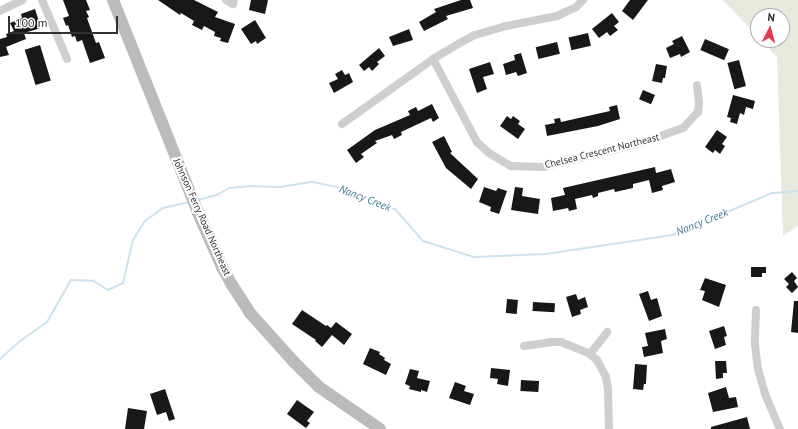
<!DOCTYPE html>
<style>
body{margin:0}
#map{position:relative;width:798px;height:429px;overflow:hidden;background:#fff;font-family:"PT Sans",sans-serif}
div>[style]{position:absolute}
.green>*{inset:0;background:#e5eadd}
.stream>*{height:2px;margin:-1px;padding:0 1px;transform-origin:1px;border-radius:1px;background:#cde2ec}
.building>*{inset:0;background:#181818;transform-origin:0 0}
.minor>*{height:8px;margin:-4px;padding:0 4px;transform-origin:4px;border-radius:4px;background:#cecece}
.secondary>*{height:12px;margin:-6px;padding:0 6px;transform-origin:6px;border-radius:6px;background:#bbb}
span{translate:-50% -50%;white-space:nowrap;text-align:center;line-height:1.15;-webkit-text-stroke:4px #fff;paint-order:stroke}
.street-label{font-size:10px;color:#313131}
.water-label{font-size:11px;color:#407991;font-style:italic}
.north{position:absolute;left:750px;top:8px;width:40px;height:40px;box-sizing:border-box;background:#fff;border:1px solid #adadad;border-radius:50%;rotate:6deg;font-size:11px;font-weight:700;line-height:16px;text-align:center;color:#313131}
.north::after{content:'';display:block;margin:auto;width:14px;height:18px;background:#e03b54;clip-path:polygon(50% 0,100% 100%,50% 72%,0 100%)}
.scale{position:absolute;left:8px;top:16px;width:110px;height:18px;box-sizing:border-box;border:2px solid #313131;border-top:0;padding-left:5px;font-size:12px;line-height:14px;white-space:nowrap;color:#313131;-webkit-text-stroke:3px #fff;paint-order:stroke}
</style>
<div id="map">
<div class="green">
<div style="clip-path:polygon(723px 0,798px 0,798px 226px,783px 236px,777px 57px,761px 40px,782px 40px,782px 16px,758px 16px,758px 37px)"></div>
</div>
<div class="stream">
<div style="left:198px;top:200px;width:20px;rotate:-15deg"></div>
<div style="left:217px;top:195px;width:14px;rotate:-30deg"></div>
<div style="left:229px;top:188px;width:21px;rotate:-5deg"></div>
<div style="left:250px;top:186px;width:30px;rotate:2deg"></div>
<div style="left:280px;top:187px;width:33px;rotate:-9deg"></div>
<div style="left:313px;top:182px;width:33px;rotate:12deg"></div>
<div style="left:345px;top:189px;width:54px;rotate:21.8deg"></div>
<div style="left:395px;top:209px;width:43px;rotate:48.8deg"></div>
<div style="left:423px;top:241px;width:53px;rotate:17.4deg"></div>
<div style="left:474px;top:257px;width:72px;rotate:-2.4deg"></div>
<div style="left:546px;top:254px;width:128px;rotate:-8.5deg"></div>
<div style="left:673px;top:235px;width:108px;rotate:-23deg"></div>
<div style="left:772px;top:193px;width:26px;rotate:-4deg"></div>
<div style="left:0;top:359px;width:27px;rotate:-42deg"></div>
<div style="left:20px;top:341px;width:33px;rotate:-35deg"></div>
<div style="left:47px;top:322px;width:48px;rotate:-60.3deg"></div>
<div style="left:71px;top:280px;width:23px;rotate:2deg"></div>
<div style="left:94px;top:281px;width:17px;rotate:33deg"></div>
<div style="left:108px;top:290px;width:17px;rotate:-25deg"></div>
<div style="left:123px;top:283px;width:44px;rotate:-76.9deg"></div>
<div style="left:133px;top:240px;width:22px;rotate:-58deg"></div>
<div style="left:145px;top:221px;width:22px;rotate:-36deg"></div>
<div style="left:163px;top:208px;width:26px;rotate:-13deg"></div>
</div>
<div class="building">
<div style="clip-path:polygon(63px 0,86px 0,90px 10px,86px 11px,89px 17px,87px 18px,96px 43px,99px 42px,105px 58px,90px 63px,82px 40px,77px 42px,75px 36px,72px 37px,68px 25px,66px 26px,63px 18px,69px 16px)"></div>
<div style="clip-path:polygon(158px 0,194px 0,218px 12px,215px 17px,235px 24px,228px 43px,220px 41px,221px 38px,214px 36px,215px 32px,204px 26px,202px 30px,192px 25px,194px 21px,181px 13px,180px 15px)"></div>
<div style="clip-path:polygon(251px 0,268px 0,265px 14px,249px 10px)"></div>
<div style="clip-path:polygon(461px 0,470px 0,473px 8px,446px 16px,448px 19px,424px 31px,419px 22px,436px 12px,434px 9px)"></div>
<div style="clip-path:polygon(630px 0,648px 0,633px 20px,622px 11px)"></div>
<div style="clip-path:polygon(35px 9px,41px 28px,24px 33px,26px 39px,6px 47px,9px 55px,0 57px,0 39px,7px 37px,6px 34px,14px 31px,10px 23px,22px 18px,21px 14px)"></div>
<div style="clip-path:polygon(612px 13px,619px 22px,614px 26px,618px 30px,610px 36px,607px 32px,599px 38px,592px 29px)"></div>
<div style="clip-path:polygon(255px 20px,266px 38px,257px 44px,256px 41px,251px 44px,241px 29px)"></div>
<div style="clip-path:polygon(409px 29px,413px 40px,393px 46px,389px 37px)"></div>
<div style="left:588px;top:33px;width:13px;height:20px;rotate:77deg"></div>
<div style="clip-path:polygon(682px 36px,690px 52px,681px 57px,680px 54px,670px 58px,666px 48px,674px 44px,672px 41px)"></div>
<div style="left:705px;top:39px;width:26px;height:12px;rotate:23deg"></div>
<div style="left:557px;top:42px;width:12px;height:22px;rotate:76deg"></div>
<div style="left:40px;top:45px;width:37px;height:16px;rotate:73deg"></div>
<div style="clip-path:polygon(379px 48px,385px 56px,377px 62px,379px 64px,372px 71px,369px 67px,364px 71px,359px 65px)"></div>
<div style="clip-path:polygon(521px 53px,527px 73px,518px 76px,516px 72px,506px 75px,503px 64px,515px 60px,514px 55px)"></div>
<div style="left:739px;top:60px;width:27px;height:12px;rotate:75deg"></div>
<div style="clip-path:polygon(490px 62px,494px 74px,483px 77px,487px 89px,477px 93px,469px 69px)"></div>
<div style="clip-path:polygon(656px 64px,667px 66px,665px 78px,663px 78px,662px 83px,652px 81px)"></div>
<div style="clip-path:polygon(342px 70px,345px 75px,349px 73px,353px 82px,334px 93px,329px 83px,338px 79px,335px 74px)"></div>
<div style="left:643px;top:90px;width:13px;height:10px;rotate:23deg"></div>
<div style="clip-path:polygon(733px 95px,755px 101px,753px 109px,746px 107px,744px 115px,740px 113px,737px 124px,730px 122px,731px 118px,727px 117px)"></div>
<div style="clip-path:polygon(432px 104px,439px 118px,433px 122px,431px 118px,401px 132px,402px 135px,394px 139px,392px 135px,375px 141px,377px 143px,361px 154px,364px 157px,356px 163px,347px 150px,375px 130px,410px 115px,408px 111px,416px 107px,418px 111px)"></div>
<div style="clip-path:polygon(617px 105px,620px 119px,598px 126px,547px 136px,545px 125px,555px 123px,554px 119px,560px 118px,561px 122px,610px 111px,609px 107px)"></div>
<div style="clip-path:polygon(507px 116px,511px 119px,513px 116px,520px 121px,518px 124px,525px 129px,518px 139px,500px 126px)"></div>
<div style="clip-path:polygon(717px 130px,727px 137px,722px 144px,725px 146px,720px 154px,715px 150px,713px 153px,705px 147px)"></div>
<div style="clip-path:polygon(444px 136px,452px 152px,450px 153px,478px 179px,471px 189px,446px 168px,432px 142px)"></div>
<div style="clip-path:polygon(655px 167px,656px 173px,671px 169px,675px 182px,662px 186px,663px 190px,652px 193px,649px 180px,633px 184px,633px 188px,615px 192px,614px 189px,598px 193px,598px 196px,593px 198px,592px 195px,575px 199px,577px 209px,569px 211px,568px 208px,553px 211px,551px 198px,565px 195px,563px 188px)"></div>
<div style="clip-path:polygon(484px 187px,496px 191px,498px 188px,507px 191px,499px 214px,490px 211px,491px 207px,479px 202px)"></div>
<div style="clip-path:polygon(515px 187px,523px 188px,522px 196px,540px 199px,538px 214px,511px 210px)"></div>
<div style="clip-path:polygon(751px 267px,766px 267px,766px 273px,762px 273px,762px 277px,751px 277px)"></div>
<div style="clip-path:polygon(792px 272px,797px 278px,794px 281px,798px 287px,792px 293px,786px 287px,789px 284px,784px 279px)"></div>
<div style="clip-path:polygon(705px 278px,726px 285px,719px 307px,702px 300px,705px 291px,700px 290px)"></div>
<div style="clip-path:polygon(648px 291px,651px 300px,657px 298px,662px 316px,649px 321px,639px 294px)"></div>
<div style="clip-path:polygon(576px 294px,578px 300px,585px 297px,588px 307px,580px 310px,581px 314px,572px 317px,566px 297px)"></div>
<div style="left:507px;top:299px;width:11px;height:14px;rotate:5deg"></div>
<div style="clip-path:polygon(794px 301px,798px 301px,798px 333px,791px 332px)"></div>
<div style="left:533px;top:302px;width:22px;height:9px;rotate:3deg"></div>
<div style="clip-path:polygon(302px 310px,326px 326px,327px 325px,331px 328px,336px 322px,352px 334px,344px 345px,332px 335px,322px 347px,315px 341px,316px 340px,292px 324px)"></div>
<div style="clip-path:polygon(724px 326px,727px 336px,724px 337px,726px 345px,715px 349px,709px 331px)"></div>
<div style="clip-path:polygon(665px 329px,667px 339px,661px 341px,663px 353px,644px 357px,642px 347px,648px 346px,645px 333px)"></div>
<div style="clip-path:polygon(370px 348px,380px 352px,379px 354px,385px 358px,384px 360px,391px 364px,386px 375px,363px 364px)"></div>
<div style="clip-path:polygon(715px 361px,726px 361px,727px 373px,723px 373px,723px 378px,716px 379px)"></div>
<div style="clip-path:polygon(635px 364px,647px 365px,646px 384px,644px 384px,643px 390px,633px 389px)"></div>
<div style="clip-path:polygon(491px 368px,510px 370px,508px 386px,497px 384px,498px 379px,490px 378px)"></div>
<div style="clip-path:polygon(410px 369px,419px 371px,417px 378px,430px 381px,427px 392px,421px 390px,421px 392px,409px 389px,410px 386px,405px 384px)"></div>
<div style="left:521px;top:380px;width:18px;height:11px;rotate:3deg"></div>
<div style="clip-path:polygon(455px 382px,466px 386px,464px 391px,474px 394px,470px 405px,449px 398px)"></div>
<div style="clip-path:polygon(726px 387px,729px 398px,736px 397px,738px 407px,713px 412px,708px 393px)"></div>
<div style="clip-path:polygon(165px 389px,175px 419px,169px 421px,166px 412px,157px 415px,150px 394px)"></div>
<div style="clip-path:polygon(297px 400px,314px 412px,307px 421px,310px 423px,306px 428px,287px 414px)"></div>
<div style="clip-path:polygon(128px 408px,147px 411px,144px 429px,125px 429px)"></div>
<div style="clip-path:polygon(747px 417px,750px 429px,711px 429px,711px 427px)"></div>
</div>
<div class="minor">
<div style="left:42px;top:0;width:64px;rotate:67deg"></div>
<div style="left:226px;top:0;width:8px;rotate:30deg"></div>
<div style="left:233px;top:4px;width:4px;rotate:-76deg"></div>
<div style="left:0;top:11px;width:25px;rotate:-26deg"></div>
<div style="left:433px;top:59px;width:94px;rotate:62.1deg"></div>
<div style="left:477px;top:142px;width:16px;rotate:43deg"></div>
<div style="left:489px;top:153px;width:26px;rotate:31deg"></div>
<div style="left:511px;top:166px;width:32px;rotate:2deg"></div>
<div style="left:543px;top:167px;width:101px;rotate:-13.8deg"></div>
<div style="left:641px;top:143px;width:45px;rotate:-19.7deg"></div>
<div style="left:683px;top:128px;width:22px;rotate:-47deg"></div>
<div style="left:698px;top:112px;width:10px;rotate:-84deg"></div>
<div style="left:699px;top:102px;width:17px;rotate:-97deg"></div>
<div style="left:342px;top:124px;width:112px;rotate:-35.5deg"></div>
<div style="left:433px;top:59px;width:29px;rotate:-31deg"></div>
<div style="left:458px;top:44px;width:19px;rotate:-28deg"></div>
<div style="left:475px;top:35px;width:32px;rotate:-16deg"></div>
<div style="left:506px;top:26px;width:52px;rotate:-11.1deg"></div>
<div style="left:557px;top:16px;width:21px;rotate:-25deg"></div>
<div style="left:576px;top:7px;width:10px;rotate:-45deg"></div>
<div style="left:756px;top:310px;width:35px;rotate:92deg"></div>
<div style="left:755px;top:345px;width:24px;rotate:83deg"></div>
<div style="left:758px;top:369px;width:26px;rotate:74deg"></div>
<div style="left:765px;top:394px;width:38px;rotate:67deg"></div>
<div style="left:524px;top:346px;width:27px;rotate:-8deg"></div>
<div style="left:551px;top:342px;width:10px"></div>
<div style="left:561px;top:342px;width:31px;rotate:22deg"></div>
<div style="left:590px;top:354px;width:9px;rotate:41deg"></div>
<div style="left:597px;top:360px;width:19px;rotate:62deg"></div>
<div style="left:606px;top:377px;width:12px;rotate:81deg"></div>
<div style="left:608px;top:389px;width:40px;rotate:88.6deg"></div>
<div style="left:590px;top:354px;width:28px;rotate:-52deg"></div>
</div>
<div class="secondary">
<div style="left:113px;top:0;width:229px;rotate:68.2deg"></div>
<div style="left:198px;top:213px;width:59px;rotate:66deg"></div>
<div style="left:222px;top:267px;width:21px;rotate:61deg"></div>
<div style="left:232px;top:285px;width:33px;rotate:57deg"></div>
<div style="left:250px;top:313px;width:66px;rotate:48.1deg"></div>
<div style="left:294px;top:362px;width:35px;rotate:45deg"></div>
<div style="left:319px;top:387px;width:74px;rotate:34.5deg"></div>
</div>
<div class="street-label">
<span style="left:602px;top:151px;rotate:-14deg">Chelsea Crescent Northeast</span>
<span style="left:202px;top:217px;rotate:66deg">Johnson Ferry Road Northeast</span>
</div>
<div class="water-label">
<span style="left:365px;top:198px;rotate:21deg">Nancy Creek</span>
<span style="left:702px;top:222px;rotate:-22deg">Nancy Creek</span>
</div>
<div class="north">N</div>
<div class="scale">100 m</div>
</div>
